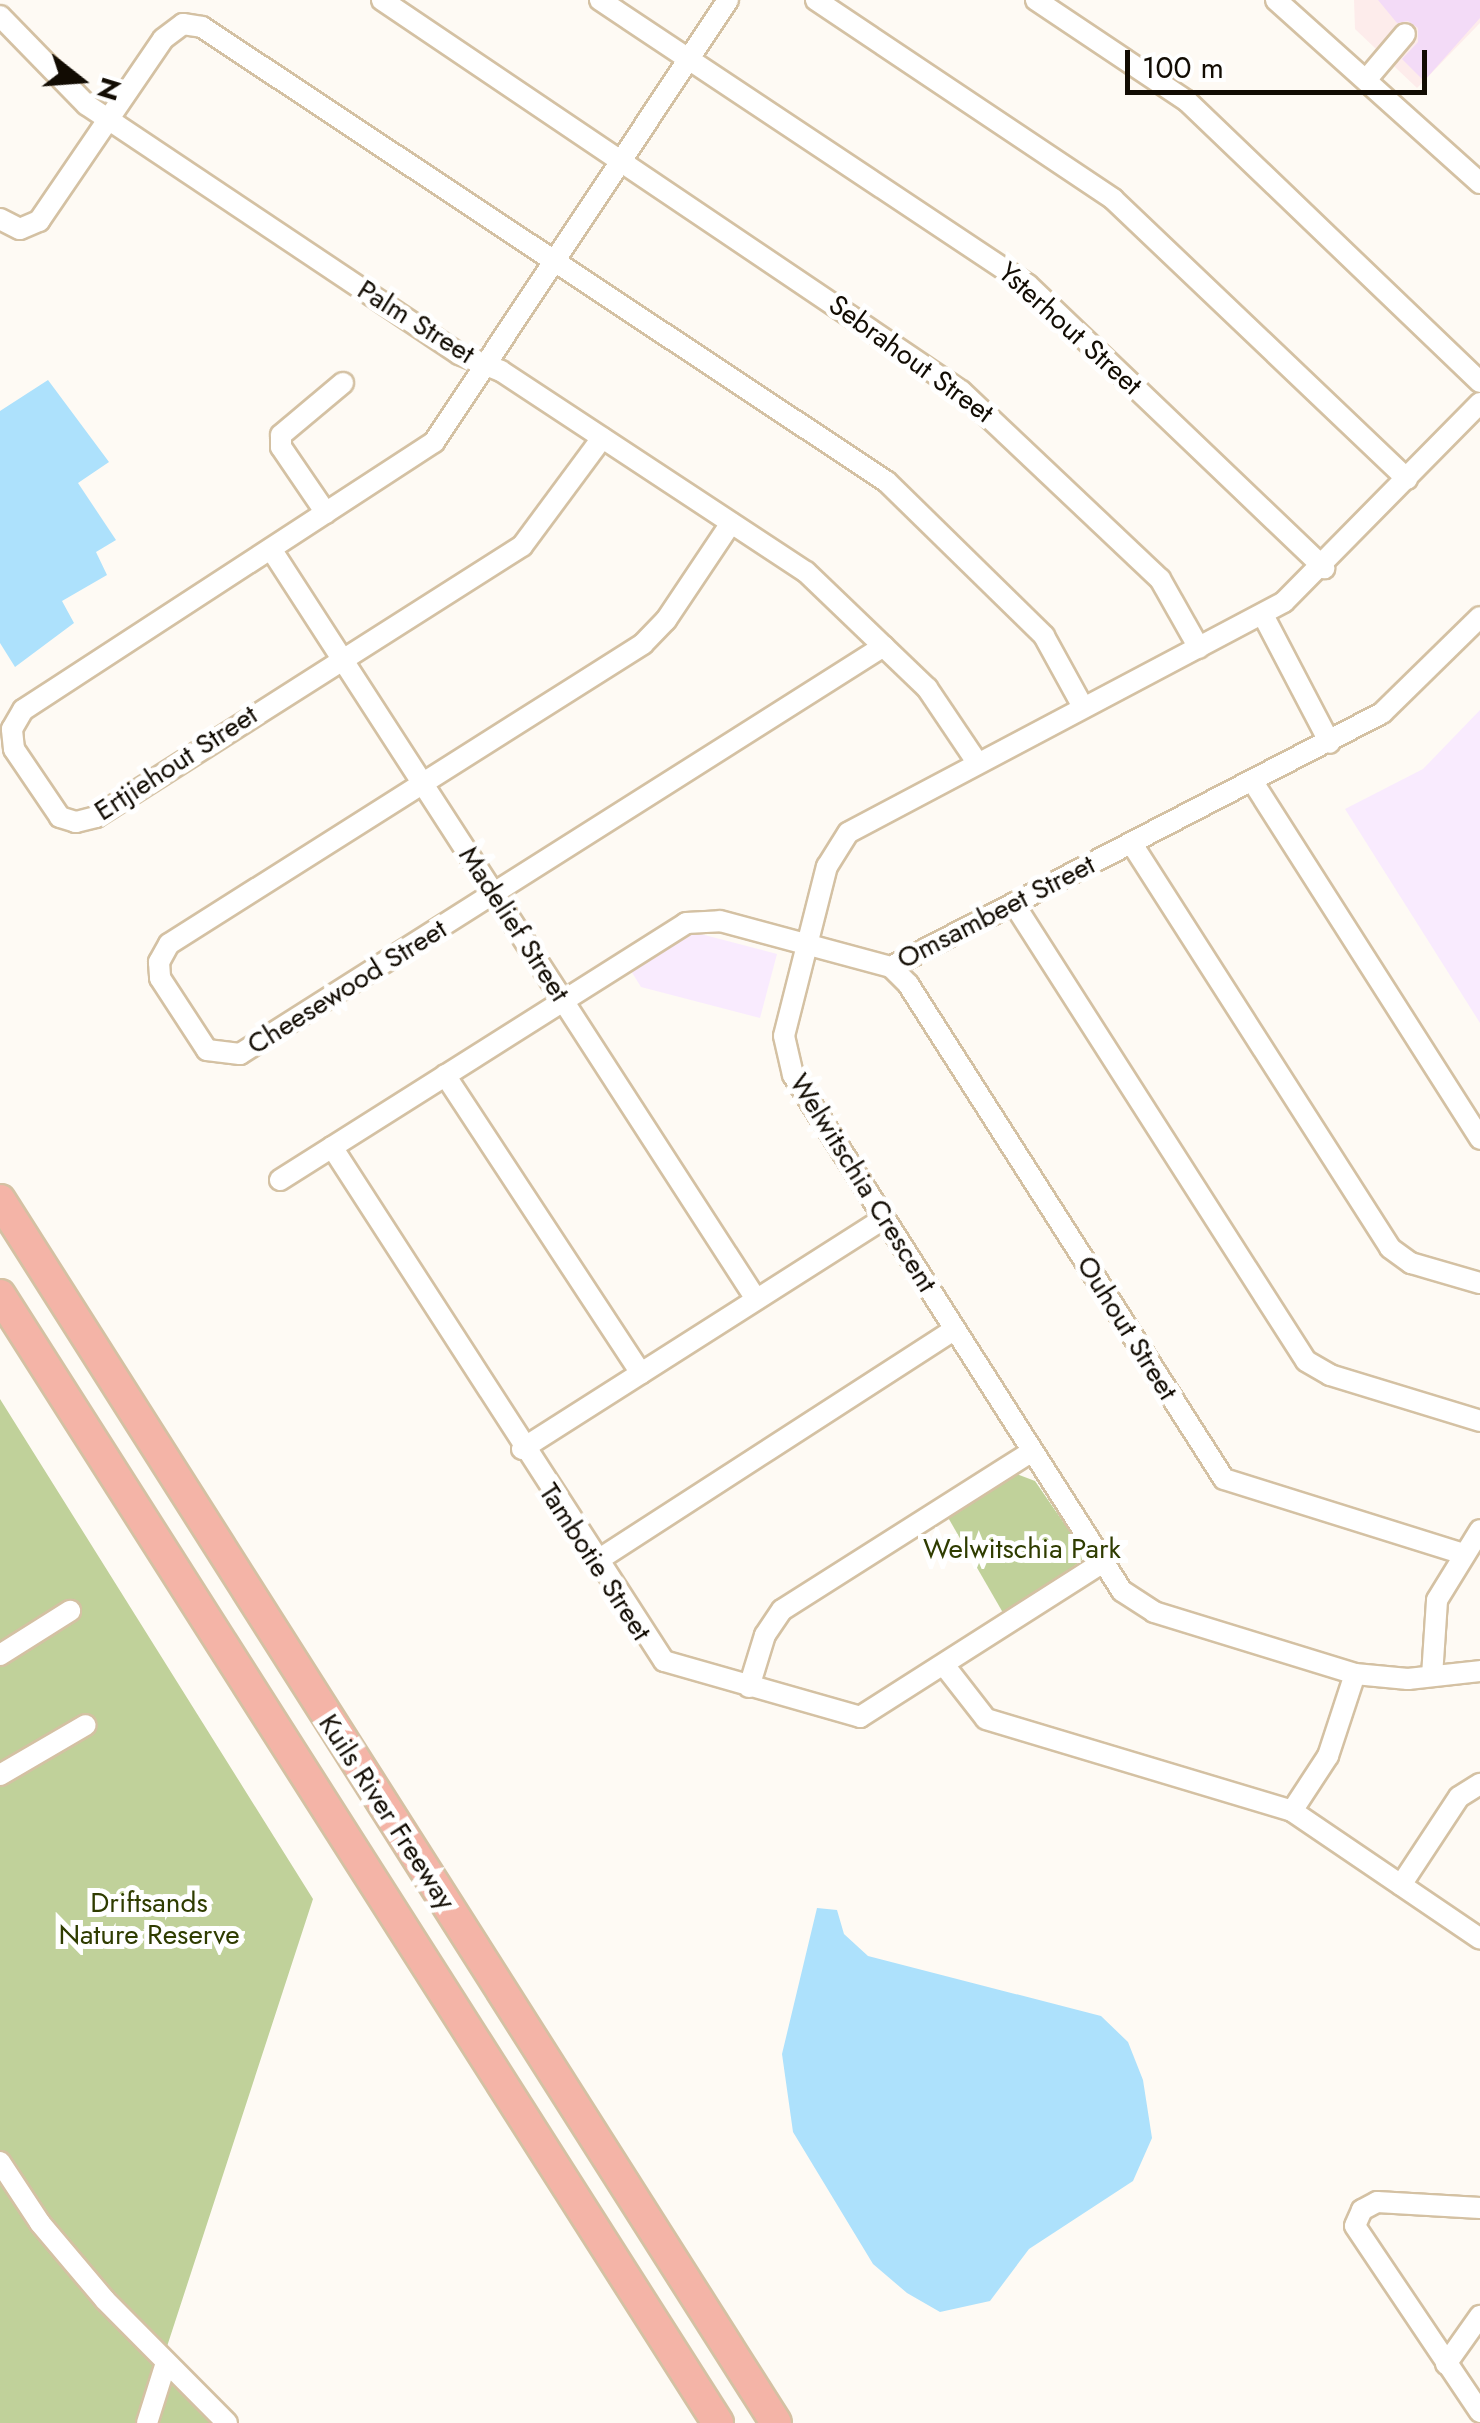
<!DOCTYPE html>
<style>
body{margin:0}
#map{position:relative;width:1480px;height:2423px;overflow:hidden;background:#fefaf4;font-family:Jost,sans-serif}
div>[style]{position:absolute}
.commercial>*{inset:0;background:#fdeceb}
.education>*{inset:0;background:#f9ebfe}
.green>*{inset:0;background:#c0d19a}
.water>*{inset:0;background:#ade1fc}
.building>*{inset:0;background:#f3dbf7}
.roads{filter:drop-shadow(2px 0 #d4c1a3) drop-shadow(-2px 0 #d4c1a3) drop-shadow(0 2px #d4c1a3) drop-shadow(0 -2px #d4c1a3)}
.minor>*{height:20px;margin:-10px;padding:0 10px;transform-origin:10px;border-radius:10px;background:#fff}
.highway>*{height:30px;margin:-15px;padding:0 15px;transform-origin:15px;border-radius:15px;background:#f4b4a7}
span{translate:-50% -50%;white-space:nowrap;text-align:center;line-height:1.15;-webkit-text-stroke:10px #fff;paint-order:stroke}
.street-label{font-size:28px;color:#120c03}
.park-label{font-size:28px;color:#2f3c00}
.north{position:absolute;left:30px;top:30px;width:100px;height:100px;-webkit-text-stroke:8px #fff;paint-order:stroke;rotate:107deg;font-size:28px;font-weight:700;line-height:40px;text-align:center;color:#120c03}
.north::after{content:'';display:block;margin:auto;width:35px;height:45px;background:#120c03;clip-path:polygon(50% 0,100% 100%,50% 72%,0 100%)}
.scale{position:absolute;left:1125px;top:50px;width:302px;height:45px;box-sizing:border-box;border:5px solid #120c03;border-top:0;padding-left:12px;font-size:30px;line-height:35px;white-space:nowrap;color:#120c03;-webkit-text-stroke:8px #fff;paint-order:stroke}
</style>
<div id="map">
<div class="commercial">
<div style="clip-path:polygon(1354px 0,1480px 0,1480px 23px,1417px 88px,1355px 29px)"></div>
</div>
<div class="education">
<div style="clip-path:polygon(1480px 710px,1480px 1023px,1345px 809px,1423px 769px)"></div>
<div style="clip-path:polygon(693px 932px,777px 954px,760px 1018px,641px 987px,631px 971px)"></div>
</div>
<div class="green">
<div style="clip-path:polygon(0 1399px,313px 1899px,159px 2371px,212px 2423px,0 2423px)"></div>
<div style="clip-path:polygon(1014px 1473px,1035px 1481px,1079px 1545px,1082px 1560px,1006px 1618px,946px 1514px)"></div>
</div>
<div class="water">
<div style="clip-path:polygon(48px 380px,109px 462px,78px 483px,116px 540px,96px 552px,107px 575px,62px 601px,74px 623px,15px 667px,0 643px,0 411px)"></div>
<div style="clip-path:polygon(817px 1908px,837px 1910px,844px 1934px,868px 1956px,1101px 2016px,1128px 2042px,1143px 2080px,1152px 2138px,1133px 2181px,1029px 2249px,990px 2301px,940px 2312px,907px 2293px,873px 2264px,793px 2132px,782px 2054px)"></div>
</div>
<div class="building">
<div style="clip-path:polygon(1378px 0,1480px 0,1480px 18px,1424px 81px,1402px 59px,1418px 42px,1418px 28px,1408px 21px,1397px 23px)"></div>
</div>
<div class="roads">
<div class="minor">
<div style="left:382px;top:0;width:699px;rotate:34.03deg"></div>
<div style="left:961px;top:391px;width:274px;rotate:43.4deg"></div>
<div style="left:1160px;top:579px;width:79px;rotate:60.5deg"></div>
<div style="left:600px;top:0;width:514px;rotate:33.66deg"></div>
<div style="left:1028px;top:285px;width:410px;rotate:43.7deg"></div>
<div style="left:816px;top:0;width:358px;rotate:33.8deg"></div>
<div style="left:1113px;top:199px;width:406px;rotate:43.6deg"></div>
<div style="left:1036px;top:0;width:182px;rotate:33.8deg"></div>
<div style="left:1187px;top:101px;width:406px;rotate:43.8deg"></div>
<div style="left:1276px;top:0;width:274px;rotate:41.9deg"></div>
<div style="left:0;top:16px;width:124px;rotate:45.7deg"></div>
<div style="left:87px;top:105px;width:448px;rotate:33.8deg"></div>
<div style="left:459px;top:354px;width:45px;rotate:22deg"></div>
<div style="left:501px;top:371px;width:365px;rotate:33.4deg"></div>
<div style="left:806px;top:572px;width:168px;rotate:43.8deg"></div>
<div style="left:927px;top:688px;width:89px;rotate:56deg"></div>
<div style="left:1366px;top:80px;width:60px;rotate:-49.7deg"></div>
<div style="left:0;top:219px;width:22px;rotate:27deg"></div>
<div style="left:20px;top:229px;width:21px;rotate:-23deg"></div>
<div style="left:39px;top:221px;width:220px;rotate:-55.7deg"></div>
<div style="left:163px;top:39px;width:25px;rotate:-37deg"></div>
<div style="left:183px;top:24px;width:19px;rotate:9deg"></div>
<div style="left:202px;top:27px;width:822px;rotate:33.59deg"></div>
<div style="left:887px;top:482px;width:220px;rotate:44.4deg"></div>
<div style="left:1044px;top:636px;width:81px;rotate:61.2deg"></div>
<div style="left:1480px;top:403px;width:279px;rotate:134.6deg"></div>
<div style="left:1284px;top:602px;width:493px;rotate:152.1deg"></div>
<div style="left:848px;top:833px;width:39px;rotate:122deg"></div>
<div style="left:827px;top:866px;width:175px;rotate:104.2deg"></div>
<div style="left:784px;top:1036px;width:40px;rotate:77deg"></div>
<div style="left:793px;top:1075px;width:612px;rotate:57.48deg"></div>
<div style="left:1122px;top:1591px;width:38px;rotate:33deg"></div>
<div style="left:1154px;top:1612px;width:210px;rotate:17.1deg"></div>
<div style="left:1355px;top:1674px;width:53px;rotate:5.4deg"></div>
<div style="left:1408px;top:1679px;width:72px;rotate:-6.3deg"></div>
<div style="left:602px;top:438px;width:134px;rotate:126.5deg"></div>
<div style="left:522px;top:546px;width:505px;rotate:147.54deg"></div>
<div style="left:96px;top:817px;width:21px;rotate:166deg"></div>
<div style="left:76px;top:822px;width:17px;rotate:-163deg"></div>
<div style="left:60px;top:817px;width:82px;rotate:-124.1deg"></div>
<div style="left:14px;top:749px;width:20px;rotate:-96deg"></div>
<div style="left:12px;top:729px;width:22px;rotate:-60deg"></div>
<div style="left:23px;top:710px;width:491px;rotate:-33.1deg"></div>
<div style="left:434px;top:442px;width:531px;rotate:-56.37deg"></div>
<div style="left:326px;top:513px;width:80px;rotate:-124.3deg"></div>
<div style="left:281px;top:447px;width:12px;rotate:-90deg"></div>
<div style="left:281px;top:435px;width:81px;rotate:-40deg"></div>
<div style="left:731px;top:523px;width:117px;rotate:123.8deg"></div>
<div style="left:666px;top:620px;width:33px;rotate:134deg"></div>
<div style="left:643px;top:644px;width:561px;rotate:147.67deg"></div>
<div style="left:169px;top:944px;width:21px;rotate:119deg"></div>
<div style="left:159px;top:962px;width:16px;rotate:86deg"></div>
<div style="left:160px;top:978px;width:86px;rotate:56.9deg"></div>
<div style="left:207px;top:1050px;width:33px;rotate:7deg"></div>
<div style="left:240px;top:1054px;width:762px;rotate:-32.36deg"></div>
<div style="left:271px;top:549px;width:893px;rotate:57.11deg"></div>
<div style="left:1263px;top:615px;width:144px;rotate:62.4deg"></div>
<div style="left:1253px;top:782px;width:423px;rotate:57.5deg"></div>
<div style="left:1132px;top:844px;width:479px;rotate:57.4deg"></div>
<div style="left:1390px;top:1248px;width:26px;rotate:36deg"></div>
<div style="left:1411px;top:1263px;width:72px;rotate:16.2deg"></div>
<div style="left:1014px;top:904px;width:542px;rotate:57.42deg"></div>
<div style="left:1306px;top:1361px;width:28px;rotate:30deg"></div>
<div style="left:1330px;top:1375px;width:157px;rotate:17deg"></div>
<div style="left:891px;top:967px;width:24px;rotate:45deg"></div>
<div style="left:908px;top:984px;width:587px;rotate:57.45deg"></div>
<div style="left:1224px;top:1479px;width:251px;rotate:17.4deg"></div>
<div style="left:445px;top:1075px;width:357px;rotate:56.7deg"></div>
<div style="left:332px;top:1147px;width:612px;rotate:57.14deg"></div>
<div style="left:664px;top:1661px;width:204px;rotate:15.9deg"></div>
<div style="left:860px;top:1717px;width:287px;rotate:-32.5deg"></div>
<div style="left:280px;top:1180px;width:481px;rotate:-32.3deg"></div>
<div style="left:686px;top:923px;width:34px;rotate:-3deg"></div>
<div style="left:720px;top:921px;width:177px;rotate:15.1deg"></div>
<div style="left:891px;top:967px;width:553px;rotate:-27.35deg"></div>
<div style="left:1382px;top:713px;width:137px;rotate:-44.4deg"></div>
<div style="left:522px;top:1449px;width:429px;rotate:-32.5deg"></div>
<div style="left:595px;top:1562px;width:427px;rotate:-32.9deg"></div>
<div style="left:0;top:1655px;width:83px;rotate:-32.2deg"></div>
<div style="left:944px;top:1665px;width:68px;rotate:52.1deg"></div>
<div style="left:986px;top:1719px;width:320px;rotate:16.7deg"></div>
<div style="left:1292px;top:1811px;width:227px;rotate:34.2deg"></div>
<div style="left:1432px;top:1676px;width:76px;rotate:-86.2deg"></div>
<div style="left:1437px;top:1600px;width:82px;rotate:-58.4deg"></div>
<div style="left:749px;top:1687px;width:54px;rotate:-72.9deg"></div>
<div style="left:765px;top:1635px;width:30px;rotate:-56deg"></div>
<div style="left:782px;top:1610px;width:295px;rotate:-32.4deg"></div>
<div style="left:0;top:1775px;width:99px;rotate:-30.2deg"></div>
<div style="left:1292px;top:1811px;width:66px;rotate:-56.8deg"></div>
<div style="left:1328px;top:1756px;width:86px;rotate:-71.8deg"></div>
<div style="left:1401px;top:1885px;width:105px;rotate:-56.6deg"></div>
<div style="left:1459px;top:1797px;width:25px;rotate:-32deg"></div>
<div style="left:0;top:2162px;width:73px;rotate:56.7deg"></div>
<div style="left:40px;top:2223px;width:101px;rotate:49.8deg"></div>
<div style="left:105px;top:2300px;width:173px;rotate:45.2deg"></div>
<div style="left:1480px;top:2208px;width:103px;rotate:-176.7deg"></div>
<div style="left:1377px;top:2202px;width:17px;rotate:152deg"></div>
<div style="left:1362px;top:2210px;width:17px;rotate:114deg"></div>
<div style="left:1355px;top:2226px;width:224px;rotate:56.1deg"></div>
<div style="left:1446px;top:2364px;width:59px;rotate:-54.7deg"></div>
<div style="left:147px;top:2423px;width:60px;rotate:-72.5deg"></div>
</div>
<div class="highway">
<div style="left:0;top:1200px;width:1448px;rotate:57.6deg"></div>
<div style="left:0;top:1295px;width:1337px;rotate:57.52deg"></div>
</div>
</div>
<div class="street-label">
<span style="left:416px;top:322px;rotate:32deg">Palm Street</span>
<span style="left:1070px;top:329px;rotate:42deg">Ysterhout Street</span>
<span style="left:911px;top:359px;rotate:36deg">Sebrahout Street</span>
<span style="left:176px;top:763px;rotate:-33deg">Ertjiehout Street</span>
<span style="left:996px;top:912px;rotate:-27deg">Omsambeet Street</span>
<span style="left:514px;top:924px;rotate:57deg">Madelief Street</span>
<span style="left:347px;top:987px;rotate:-32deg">Cheesewood Street</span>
<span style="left:863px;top:1183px;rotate:58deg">Welwitschia Crescent</span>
<span style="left:1127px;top:1328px;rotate:58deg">Ouhout Street</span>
<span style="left:595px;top:1562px;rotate:57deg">Tambotie Street</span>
<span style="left:387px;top:1812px;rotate:57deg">Kuils River Freeway</span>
</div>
<div class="park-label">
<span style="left:1022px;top:1549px">Welwitschia Park</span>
<span style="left:149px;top:1919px">Driftsands<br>Nature Reserve</span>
</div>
<div class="north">N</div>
<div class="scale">100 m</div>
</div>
